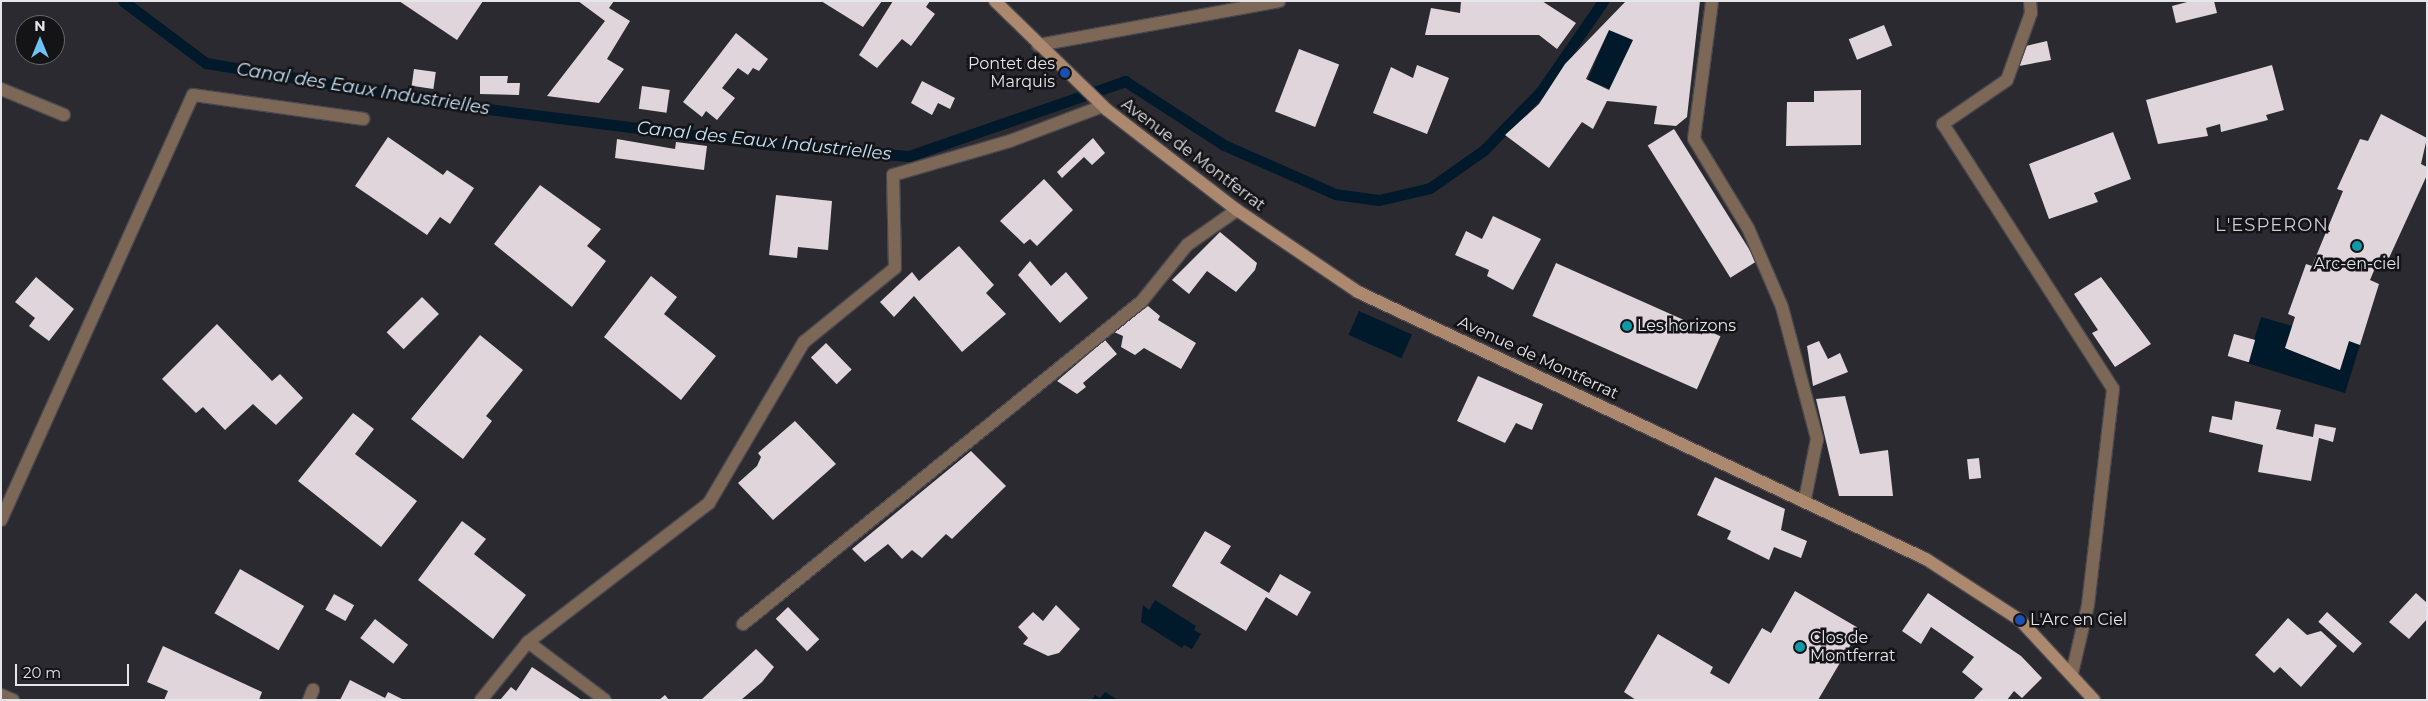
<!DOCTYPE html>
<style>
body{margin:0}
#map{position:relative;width:2428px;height:701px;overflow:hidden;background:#2c2a31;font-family:Montserrat,sans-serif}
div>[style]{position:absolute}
.water>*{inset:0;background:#00192b;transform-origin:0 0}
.stream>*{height:11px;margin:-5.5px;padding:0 5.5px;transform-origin:5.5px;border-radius:5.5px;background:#00192b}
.building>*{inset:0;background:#dfd5da;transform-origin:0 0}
.roads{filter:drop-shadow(1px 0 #4a484e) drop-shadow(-1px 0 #4a484e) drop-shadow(0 1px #4a484e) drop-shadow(0 -1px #4a484e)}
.street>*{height:12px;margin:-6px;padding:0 6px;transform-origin:6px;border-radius:6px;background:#7d6757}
.secondary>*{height:12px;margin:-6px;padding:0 6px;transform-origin:6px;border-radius:6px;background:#ab886e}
.dots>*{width:14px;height:14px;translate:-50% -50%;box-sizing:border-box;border:2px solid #141316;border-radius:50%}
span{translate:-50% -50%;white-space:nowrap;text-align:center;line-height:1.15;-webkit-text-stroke:5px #141316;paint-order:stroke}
.poi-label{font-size:16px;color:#e6e5e9}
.right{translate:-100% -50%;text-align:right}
.left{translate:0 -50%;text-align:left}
.street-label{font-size:16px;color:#e6e5e9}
.water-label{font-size:18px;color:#c4e2f9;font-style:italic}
.neighbourhood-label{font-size:18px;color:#cfccd5;letter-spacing:1px}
.frame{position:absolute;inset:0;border:2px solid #e6e5e9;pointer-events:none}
.north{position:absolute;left:15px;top:15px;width:50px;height:50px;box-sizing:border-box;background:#141316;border:1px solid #68676a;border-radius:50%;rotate:0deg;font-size:14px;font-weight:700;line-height:20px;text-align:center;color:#e6e5e9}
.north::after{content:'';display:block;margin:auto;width:18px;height:22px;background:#6fc2f4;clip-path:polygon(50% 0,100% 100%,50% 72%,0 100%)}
.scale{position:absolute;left:15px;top:664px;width:114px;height:22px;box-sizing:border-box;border:2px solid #e6e5e9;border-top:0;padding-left:6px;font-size:15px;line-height:18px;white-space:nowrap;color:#e6e5e9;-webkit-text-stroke:4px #141316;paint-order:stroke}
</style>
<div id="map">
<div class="water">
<div style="left:1609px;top:30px;width:26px;height:54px;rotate:23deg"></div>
<div style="left:1359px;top:311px;width:58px;height:26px;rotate:24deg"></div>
<div style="clip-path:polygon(2261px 317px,2292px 326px,2285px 348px,2339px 370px,2349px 341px,2360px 345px,2345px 393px,2247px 363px)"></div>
<div style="clip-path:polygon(1155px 600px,1196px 626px,1194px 630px,1201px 634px,1192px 649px,1184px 645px,1182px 648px,1141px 622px,1143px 605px,1149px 610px)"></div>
<div style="clip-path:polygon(1105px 692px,1118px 700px,1092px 700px,1095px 695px,1100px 698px)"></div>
</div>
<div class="stream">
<div style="left:123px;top:1px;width:104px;rotate:36.8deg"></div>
<div style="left:206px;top:63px;width:254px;rotate:9.5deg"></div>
<div style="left:456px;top:105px;width:309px;rotate:7.2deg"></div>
<div style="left:763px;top:144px;width:146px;rotate:4.7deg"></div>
<div style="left:909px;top:156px;width:229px;rotate:-19.1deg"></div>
<div style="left:1125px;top:81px;width:118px;rotate:32.9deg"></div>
<div style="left:1224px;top:145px;width:121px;rotate:23.8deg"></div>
<div style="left:1335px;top:194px;width:44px;rotate:7.8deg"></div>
<div style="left:1379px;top:200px;width:52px;rotate:-13.2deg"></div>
<div style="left:1430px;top:188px;width:66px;rotate:-35.1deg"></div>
<div style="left:1484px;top:150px;width:82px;rotate:-46deg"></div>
<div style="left:1541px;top:91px;width:109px;rotate:-55.4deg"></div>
</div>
<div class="building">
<div style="clip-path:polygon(399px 1px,483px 1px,457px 40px)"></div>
<div style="clip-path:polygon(578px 1px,614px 1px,609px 8px,630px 21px,607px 59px,624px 69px,599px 103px,547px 96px,605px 21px)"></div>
<div style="clip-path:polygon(821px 1px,882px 1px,863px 27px)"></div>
<div style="clip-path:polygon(893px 1px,930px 1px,926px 7px,935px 14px,911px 46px,902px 39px,877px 68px,859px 55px)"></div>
<div style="clip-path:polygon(1461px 1px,1542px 1px,1576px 23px,1557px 49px,1539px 35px,1425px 35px,1431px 8px,1460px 13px)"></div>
<div style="clip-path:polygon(evenodd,1626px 1px,1700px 1px,1687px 117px,1676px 126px,1654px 124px,1657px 106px,1607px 101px,1593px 129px,1582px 122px,1549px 168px,1505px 135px,1539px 104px,1565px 64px,1626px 1px,1609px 30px,1633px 40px,1609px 90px,1586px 79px,1609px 30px)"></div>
<div style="clip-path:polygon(2191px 1px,2214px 1px,2217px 13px,2176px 23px,2172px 6px)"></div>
<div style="left:1884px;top:25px;width:22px;height:38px;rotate:68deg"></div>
<div style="clip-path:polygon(736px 33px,768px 59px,759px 71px,753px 68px,748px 75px,738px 68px,722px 88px,735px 98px,717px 120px,706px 111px,702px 117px,683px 102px)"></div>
<div style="clip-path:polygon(2047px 41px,2051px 60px,2019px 66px,2026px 46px)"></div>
<div style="left:1299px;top:49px;width:43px;height:67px;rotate:21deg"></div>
<div style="clip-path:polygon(1417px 65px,1449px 78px,1427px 134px,1373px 113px,1391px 67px,1413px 78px)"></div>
<div style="clip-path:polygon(2272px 65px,2284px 110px,2266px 115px,2268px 120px,2221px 132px,2220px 124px,2206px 128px,2208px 136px,2158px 144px,2146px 100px)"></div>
<div style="left:414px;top:69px;width:22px;height:17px;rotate:8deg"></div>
<div style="clip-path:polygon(480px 76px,508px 76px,507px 83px,520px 83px,519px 95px,480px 94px)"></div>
<div style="clip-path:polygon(922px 81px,955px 98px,950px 109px,938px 103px,932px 115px,911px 103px)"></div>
<div style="left:642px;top:86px;width:28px;height:23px;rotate:8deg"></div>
<div style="clip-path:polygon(1861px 90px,1861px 145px,1786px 146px,1787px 102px,1814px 102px,1814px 91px)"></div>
<div style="clip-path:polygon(2381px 114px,2427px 138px,2421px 164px,2427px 167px,2427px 175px,2389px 258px,2381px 254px,2370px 280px,2379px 284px,2360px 345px,2349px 341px,2340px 370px,2285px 348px,2295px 317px,2288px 314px,2306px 264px,2312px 266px,2343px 191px,2337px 189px,2360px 139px,2368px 141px)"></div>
<div style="left:1674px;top:129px;width:156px;height:31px;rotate:58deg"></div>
<div style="clip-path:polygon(2113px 132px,2131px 179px,2094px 193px,2098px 202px,2049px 219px,2029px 164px)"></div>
<div style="clip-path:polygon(388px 137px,443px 175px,447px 170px,474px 188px,450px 224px,440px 217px,427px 235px,355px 186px)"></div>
<div style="clip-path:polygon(1093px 138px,1105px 153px,1092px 165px,1084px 157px,1062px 178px,1057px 172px)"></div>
<div style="clip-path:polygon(617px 139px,675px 149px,676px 142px,707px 146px,704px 170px,615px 158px)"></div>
<div style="clip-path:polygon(1044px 179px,1073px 210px,1037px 246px,1030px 239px,1024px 244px,1000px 221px)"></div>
<div style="clip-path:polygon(540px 185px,601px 229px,587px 246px,606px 261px,572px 307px,494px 244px)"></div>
<div style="clip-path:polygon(776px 195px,832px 201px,828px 250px,798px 247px,797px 258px,769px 255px)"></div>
<div style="clip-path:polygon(1493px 216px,1541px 239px,1513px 290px,1487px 276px,1489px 270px,1455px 255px,1466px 231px,1482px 239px)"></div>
<div style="clip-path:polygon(1220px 232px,1257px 263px,1255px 270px,1236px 292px,1207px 271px,1189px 294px,1172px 280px)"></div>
<div style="clip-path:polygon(959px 246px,994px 285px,986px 293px,1006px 314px,962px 352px,914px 296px,894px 317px,880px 302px,912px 272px,919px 281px)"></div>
<div style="clip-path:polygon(1030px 261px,1051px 286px,1066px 272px,1088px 298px,1060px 323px,1018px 275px)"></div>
<div style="left:1556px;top:263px;width:180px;height:58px;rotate:24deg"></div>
<div style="clip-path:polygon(651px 276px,677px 297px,664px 314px,716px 356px,681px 400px,604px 337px)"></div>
<div style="clip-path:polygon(36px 277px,74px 309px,49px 341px,29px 326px,35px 318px,15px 302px)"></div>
<div style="clip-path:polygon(2101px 277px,2151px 344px,2115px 367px,2092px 333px,2098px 330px,2074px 294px)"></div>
<div style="left:422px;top:297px;width:24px;height:50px;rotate:45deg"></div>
<div style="clip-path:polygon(1148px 306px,1160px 316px,1158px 320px,1196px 343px,1181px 369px,1144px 348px,1135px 355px,1121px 347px,1123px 336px,1114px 332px)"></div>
<div style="clip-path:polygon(217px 324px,272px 381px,280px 374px,303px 398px,276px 425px,253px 404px,225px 430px,203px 407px,196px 413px,162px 379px)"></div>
<div style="left:2234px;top:334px;width:22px;height:23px;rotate:16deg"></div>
<div style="clip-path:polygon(480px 335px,523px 370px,486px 416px,492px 421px,463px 459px,411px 419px)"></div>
<div style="clip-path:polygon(1105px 340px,1117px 354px,1083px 383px,1086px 387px,1077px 394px,1057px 381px)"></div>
<div style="clip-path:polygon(1819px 341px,1828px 359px,1840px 353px,1848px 372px,1813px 386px,1807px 346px)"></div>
<div style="left:826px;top:343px;width:37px;height:21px;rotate:46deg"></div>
<div style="clip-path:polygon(1478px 376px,1543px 404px,1532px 430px,1516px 423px,1505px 443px,1457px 421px)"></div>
<div style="clip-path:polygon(1845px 396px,1860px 454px,1888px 450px,1893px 496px,1839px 496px,1816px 399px)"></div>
<div style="clip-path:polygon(2235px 401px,2281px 410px,2276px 429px,2313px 437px,2315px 424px,2336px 428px,2333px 442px,2319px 438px,2311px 481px,2258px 472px,2263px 445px,2209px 432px,2212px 416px,2232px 420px)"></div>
<div style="clip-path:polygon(353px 413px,374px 429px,355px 454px,417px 501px,381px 547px,298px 481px)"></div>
<div style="clip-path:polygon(795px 421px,836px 464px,773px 520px,738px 483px,757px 466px,761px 457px,758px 453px)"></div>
<div style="clip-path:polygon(971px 451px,1006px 486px,952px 539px,946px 534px,922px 558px,912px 550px,902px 559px,888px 544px,865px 562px,852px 549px)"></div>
<div style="left:1979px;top:458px;width:20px;height:12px;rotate:84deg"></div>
<div style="clip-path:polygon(1715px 477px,1785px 509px,1781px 530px,1807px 541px,1801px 558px,1774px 547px,1769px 560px,1727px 539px,1731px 531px,1697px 515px)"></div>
<div style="clip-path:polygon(462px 521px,486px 539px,474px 554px,526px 595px,493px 639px,418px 580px)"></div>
<div style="clip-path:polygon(1205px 531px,1231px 546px,1220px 563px,1269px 593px,1280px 574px,1311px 592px,1297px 616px,1266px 597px,1246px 631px,1172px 586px)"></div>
<div style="left:240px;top:569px;width:74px;height:51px;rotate:30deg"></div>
<div style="clip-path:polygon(1795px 591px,1860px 629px,1818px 700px,1636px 700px,1624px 692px,1658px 634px,1713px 667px,1710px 673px,1729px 684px,1762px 628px,1771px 633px)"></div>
<div style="clip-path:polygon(1928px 593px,2021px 656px,2042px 678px,2022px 698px,2014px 691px,2007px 700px,1973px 700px,1983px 689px,1962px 672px,1974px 657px,1931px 627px,1921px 644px,1902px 631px)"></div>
<div style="clip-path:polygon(2416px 593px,2427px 603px,2427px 619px,2409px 639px,2389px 622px)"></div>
<div style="left:334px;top:594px;width:23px;height:18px;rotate:29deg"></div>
<div style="clip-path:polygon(1056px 605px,1080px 629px,1059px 653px,1048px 656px,1023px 644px,1028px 638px,1018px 627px,1033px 612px,1043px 621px)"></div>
<div style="left:788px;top:607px;width:45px;height:17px;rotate:46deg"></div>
<div style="left:2327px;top:612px;width:47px;height:13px;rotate:42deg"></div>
<div style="clip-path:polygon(2288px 618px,2307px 635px,2321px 631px,2337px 646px,2301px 687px,2280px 667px,2274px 673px,2255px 655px)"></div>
<div style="left:375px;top:619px;width:42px;height:24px;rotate:38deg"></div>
<div style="clip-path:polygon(163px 646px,262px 692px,259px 700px,164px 700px,168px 691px,147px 682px)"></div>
<div style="clip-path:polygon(756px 649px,774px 667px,762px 682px,741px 700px,701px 700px)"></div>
<div style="clip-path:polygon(532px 667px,582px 700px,500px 700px,511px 687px,516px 691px)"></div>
<div style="clip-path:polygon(350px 680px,385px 698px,388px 692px,404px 700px,340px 700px)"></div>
<div style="clip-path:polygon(665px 695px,669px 700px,659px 700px)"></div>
</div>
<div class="roads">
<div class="street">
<div style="left:2030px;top:1px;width:12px;rotate:85deg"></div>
<div style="left:2031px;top:13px;width:71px;rotate:109.7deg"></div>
<div style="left:2007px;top:80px;width:78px;rotate:145.5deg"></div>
<div style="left:1943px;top:124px;width:315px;rotate:57.3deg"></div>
<div style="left:2113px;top:389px;width:217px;rotate:96.6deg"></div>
<div style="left:2088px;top:605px;width:70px;rotate:103.2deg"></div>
<div style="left:1712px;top:2px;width:138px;rotate:97.5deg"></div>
<div style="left:1694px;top:139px;width:104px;rotate:58.8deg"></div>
<div style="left:1748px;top:228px;width:86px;rotate:66.7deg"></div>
<div style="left:1782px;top:307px;width:137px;rotate:75.1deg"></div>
<div style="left:1817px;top:439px;width:61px;rotate:101.3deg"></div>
<div style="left:1038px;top:45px;width:245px;rotate:-10.3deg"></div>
<div style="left:1px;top:89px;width:68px;rotate:22.4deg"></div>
<div style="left:1px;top:520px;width:466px;rotate:-65.7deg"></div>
<div style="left:193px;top:95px;width:172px;rotate:8deg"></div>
<div style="left:743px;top:624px;width:513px;rotate:-38.99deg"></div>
<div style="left:1142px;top:301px;width:72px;rotate:-51.2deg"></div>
<div style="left:1187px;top:245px;width:61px;rotate:-35deg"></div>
<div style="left:528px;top:642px;width:96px;rotate:37deg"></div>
<div style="left:1px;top:695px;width:13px;rotate:23deg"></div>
<div style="left:309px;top:700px;width:11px;rotate:-68deg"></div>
<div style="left:481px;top:700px;width:75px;rotate:-51deg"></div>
<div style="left:528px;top:642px;width:228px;rotate:-37.5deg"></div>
<div style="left:709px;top:503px;width:187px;rotate:-59.5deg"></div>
<div style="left:804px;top:342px;width:117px;rotate:-39.1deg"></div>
<div style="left:895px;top:268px;width:93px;rotate:-91.2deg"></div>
<div style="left:893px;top:175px;width:122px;rotate:-16.2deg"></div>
<div style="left:1010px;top:141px;width:99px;rotate:-20.6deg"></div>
</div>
<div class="secondary">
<div style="left:995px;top:1px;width:156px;rotate:44.2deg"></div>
<div style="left:1107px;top:110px;width:164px;rotate:37.6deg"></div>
<div style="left:1237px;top:210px;width:146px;rotate:34.1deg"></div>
<div style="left:1358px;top:292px;width:628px;rotate:25.18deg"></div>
<div style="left:1926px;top:559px;width:112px;rotate:33deg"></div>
<div style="left:2020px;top:620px;width:109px;rotate:47.2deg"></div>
</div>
</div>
<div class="dots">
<div style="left:1065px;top:73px;background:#1a4fb4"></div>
<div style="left:2357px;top:246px;background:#0f9aa8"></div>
<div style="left:1627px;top:326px;background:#0f9aa8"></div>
<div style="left:2020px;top:620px;background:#1a4fb4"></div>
<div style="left:1800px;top:647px;background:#0f9aa8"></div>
</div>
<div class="poi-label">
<span class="right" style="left:1055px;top:73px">Pontet des<br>Marquis</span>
<span style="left:2357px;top:264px">Arc-en-ciel</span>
<span class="left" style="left:1637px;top:326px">Les horizons</span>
<span class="left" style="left:2030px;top:620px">L'Arc en Ciel</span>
<span class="left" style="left:1810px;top:647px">Clos de<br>Montferrat</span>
</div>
<div class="street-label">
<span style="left:1193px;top:155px;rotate:37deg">Avenue de Montferrat</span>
<span style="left:1538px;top:358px;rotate:25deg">Avenue de Montferrat</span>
</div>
<div class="water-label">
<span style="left:363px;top:89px;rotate:9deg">Canal des Eaux Industrielles</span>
<span style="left:764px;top:141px;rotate:6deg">Canal des Eaux Industrielles</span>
</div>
<div class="neighbourhood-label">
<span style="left:2272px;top:225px">L'ESPERON</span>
</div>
<div class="frame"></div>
<div class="north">N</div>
<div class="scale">20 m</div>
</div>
